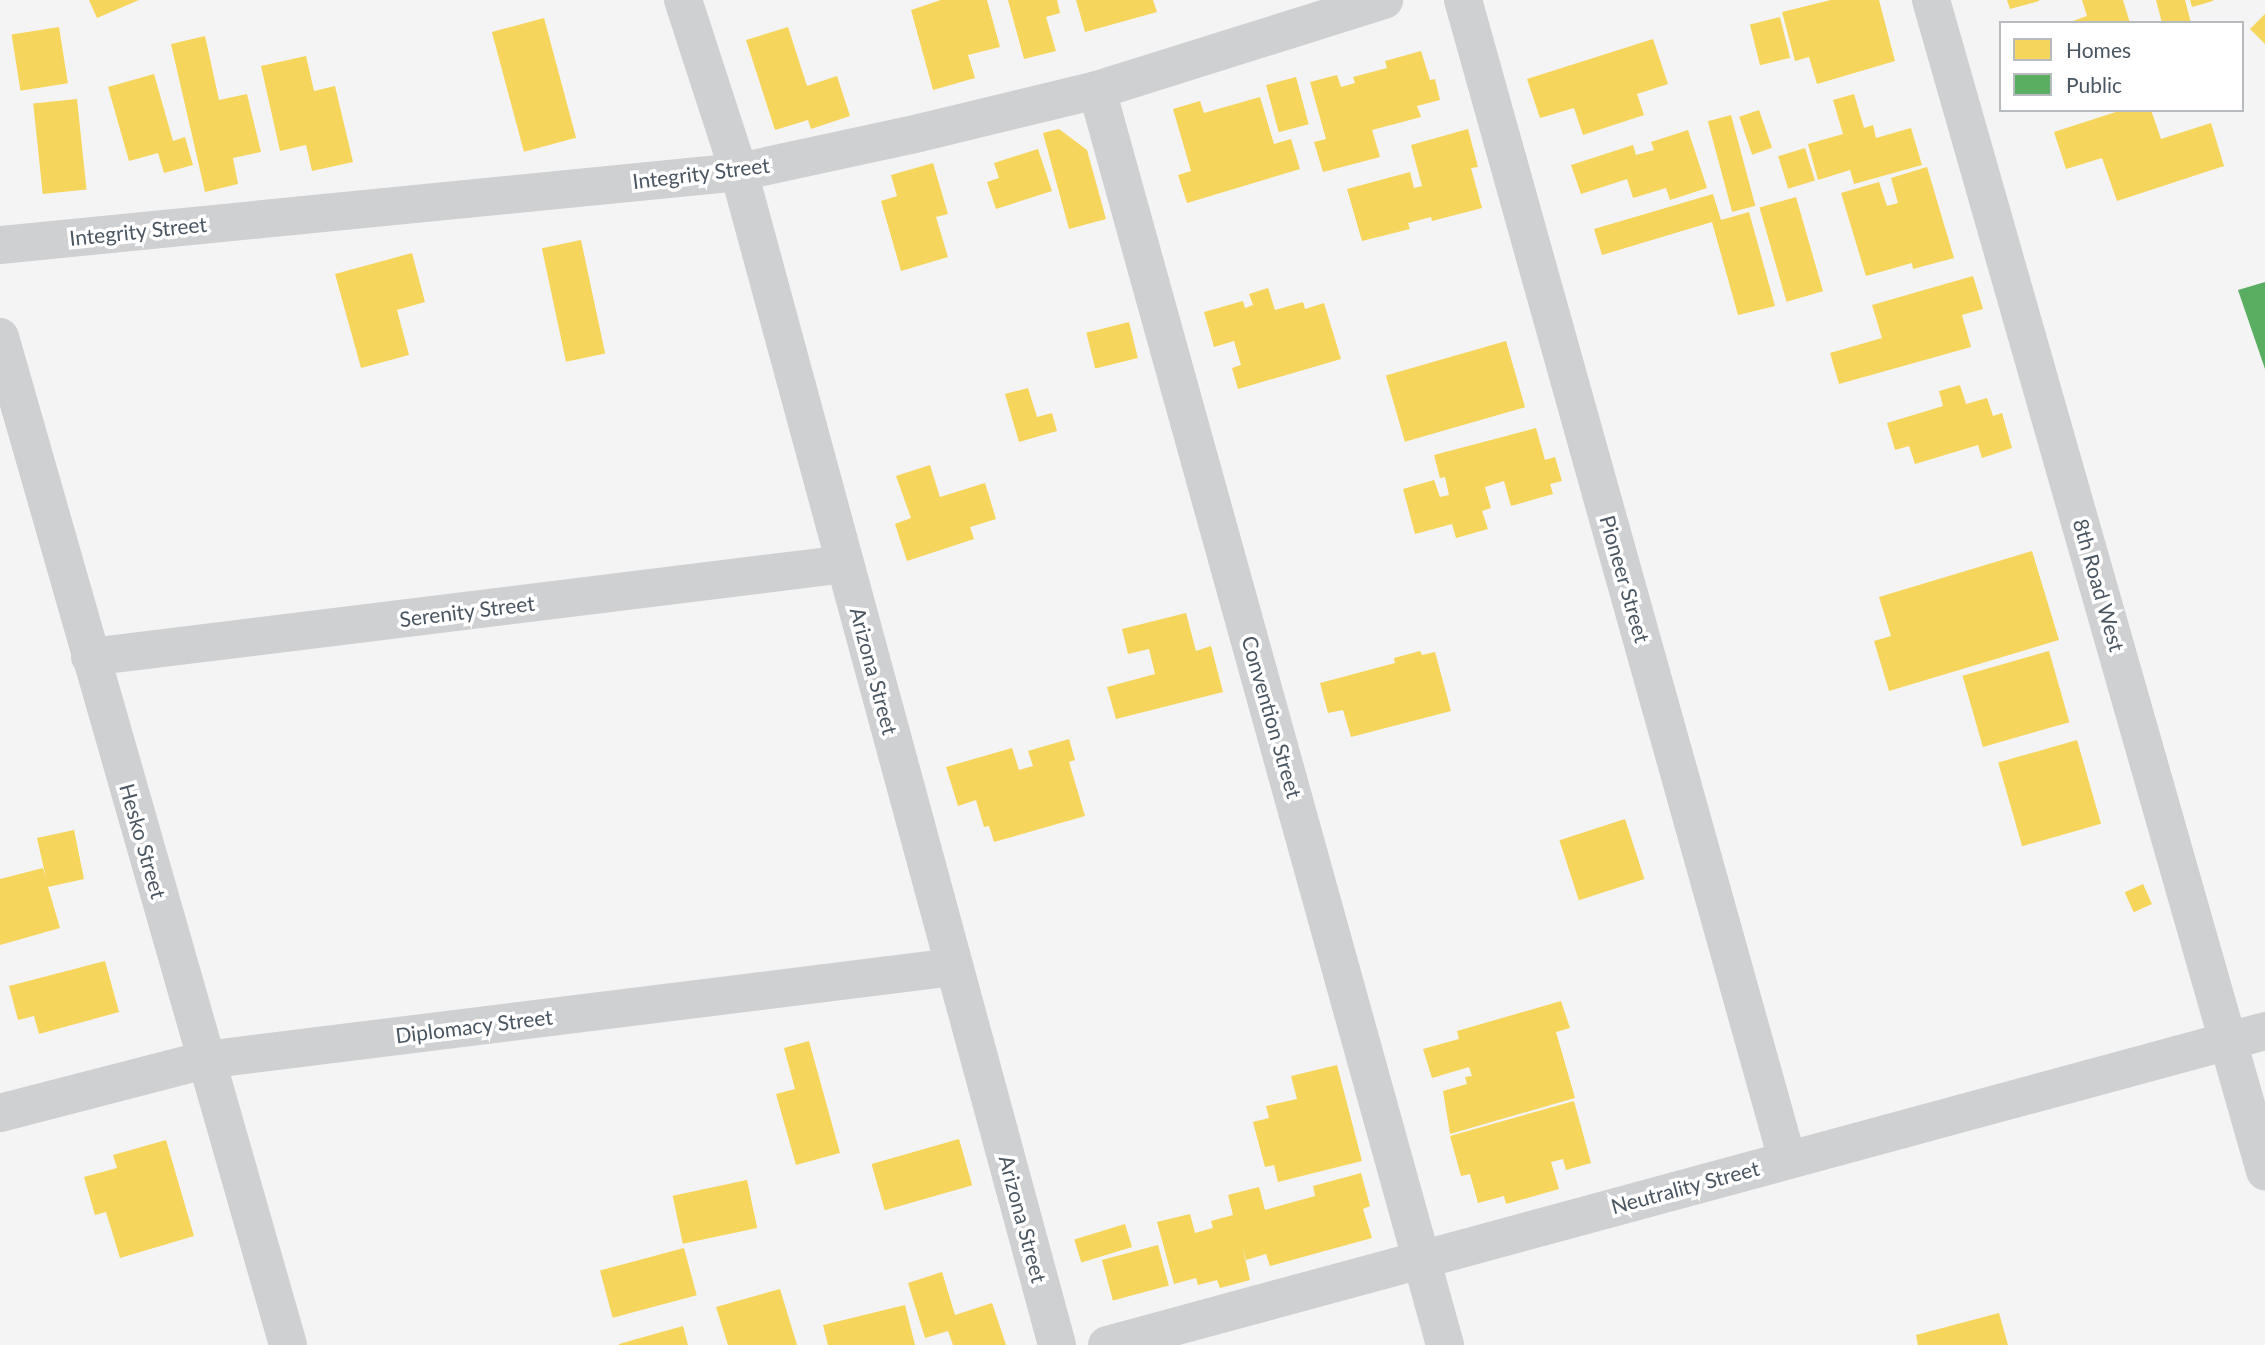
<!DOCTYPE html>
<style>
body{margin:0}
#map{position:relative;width:2265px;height:1345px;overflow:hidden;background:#f4f4f4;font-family:Lato,sans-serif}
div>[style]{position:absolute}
.homes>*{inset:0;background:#f6d55c;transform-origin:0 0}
.public>*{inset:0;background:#5aae61}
.street>*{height:38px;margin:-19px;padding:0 19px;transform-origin:19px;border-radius:19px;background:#ced0d2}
span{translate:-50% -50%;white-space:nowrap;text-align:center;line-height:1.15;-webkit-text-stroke:7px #fff;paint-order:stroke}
.street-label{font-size:21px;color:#4a5661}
.legend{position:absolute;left:1999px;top:21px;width:245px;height:91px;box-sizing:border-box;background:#fff;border:2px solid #b7bbc0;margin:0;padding:9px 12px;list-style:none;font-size:21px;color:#4a5661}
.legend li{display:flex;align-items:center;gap:14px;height:35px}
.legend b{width:35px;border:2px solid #b7bbc0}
</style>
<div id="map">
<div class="homes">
<div style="clip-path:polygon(89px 0,139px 0,97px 18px)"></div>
<div style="clip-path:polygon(941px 0,987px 0,1000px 47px,968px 55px,975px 78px,933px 90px,911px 10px)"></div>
<div style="clip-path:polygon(1008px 0,1057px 0,1060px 13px,1046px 17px,1056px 51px,1024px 59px)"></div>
<div style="clip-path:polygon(1076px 0,1153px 0,1157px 12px,1085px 32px)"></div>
<div style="clip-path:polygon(1831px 0,1879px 0,1895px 61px,1817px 84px,1809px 57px,1795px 61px,1782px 12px)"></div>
<div style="clip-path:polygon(2007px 0,2039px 0,2039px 1px,2010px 9px)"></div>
<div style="clip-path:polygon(2082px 0,2123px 0,2130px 23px,2067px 23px,2087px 16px)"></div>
<div style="clip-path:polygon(2156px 0,2185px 0,2191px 23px,2162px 23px)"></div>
<div style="clip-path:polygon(2190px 0,2213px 0,2213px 1px,2192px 7px)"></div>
<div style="clip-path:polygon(2265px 14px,2265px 44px,2250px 29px)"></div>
<div style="left:1780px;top:17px;width:42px;height:31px;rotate:76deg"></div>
<div style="left:544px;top:18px;width:124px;height:54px;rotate:75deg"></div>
<div style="left:59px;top:27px;width:57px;height:48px;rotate:81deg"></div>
<div style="clip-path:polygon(788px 27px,807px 86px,837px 76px,850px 116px,811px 129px,808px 120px,775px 130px,746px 40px)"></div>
<div style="clip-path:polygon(205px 36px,219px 100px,247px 94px,261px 152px,233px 158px,238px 184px,205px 192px,171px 44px)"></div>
<div style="clip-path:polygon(1653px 39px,1668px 84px,1637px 94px,1644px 115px,1583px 135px,1574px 108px,1540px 118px,1527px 79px)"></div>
<div style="clip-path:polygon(1421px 51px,1430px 80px,1435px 79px,1440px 100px,1417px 106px,1421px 117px,1372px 130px,1380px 157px,1323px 172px,1314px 142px,1326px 139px,1310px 82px,1337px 75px,1341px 87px,1355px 83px,1353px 77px,1387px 68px,1385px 61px)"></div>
<div style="clip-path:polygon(306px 56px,314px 91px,335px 86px,353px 162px,312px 171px,306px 145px,280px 151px,261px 66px)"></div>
<div style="clip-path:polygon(154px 74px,173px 141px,185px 137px,193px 165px,164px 173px,158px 153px,129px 161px,108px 87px)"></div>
<div style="left:1296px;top:77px;width:49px;height:31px;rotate:75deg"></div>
<div style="clip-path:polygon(1854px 94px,1864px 128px,1873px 125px,1876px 138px,1911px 128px,1922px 165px,1854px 184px,1850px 170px,1818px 180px,1808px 144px,1843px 134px,1833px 100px)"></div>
<div style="clip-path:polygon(1260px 97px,1274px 144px,1291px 139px,1300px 169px,1187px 203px,1178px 175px,1191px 171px,1173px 109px,1200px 101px,1204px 113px)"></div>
<div style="left:77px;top:99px;width:91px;height:44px;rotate:84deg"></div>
<div style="left:1759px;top:110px;width:40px;height:21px;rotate:71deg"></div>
<div style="clip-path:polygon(2122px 110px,2151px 110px,2161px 139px,2211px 123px,2224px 166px,2117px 201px,2102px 158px,2066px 169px,2054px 132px)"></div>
<div style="left:1731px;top:115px;width:94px;height:24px;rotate:75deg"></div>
<div style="clip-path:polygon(1059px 129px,1087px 150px,1106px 219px,1069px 229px,1043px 133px)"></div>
<div style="clip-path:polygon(1468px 129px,1478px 167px,1471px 168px,1482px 208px,1432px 221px,1431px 217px,1408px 223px,1410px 229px,1362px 241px,1347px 189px,1410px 172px,1414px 188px,1422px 186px,1411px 145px)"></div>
<div style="clip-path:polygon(1688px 130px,1707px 188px,1670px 200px,1666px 188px,1633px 198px,1627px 179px,1581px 194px,1571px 165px,1633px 145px,1636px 155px,1654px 150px,1651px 142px)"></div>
<div style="left:1805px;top:148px;width:34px;height:28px;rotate:73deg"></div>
<div style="clip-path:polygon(1038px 149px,1052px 191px,996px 209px,987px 182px,999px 178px,994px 163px)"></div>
<div style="clip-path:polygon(933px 163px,948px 214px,936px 217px,948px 257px,901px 271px,881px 201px,897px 196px,891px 175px)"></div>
<div style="clip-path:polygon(1927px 167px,1954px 258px,1913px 269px,1912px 263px,1866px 276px,1841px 193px,1879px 182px,1887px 206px,1898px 203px,1891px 178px)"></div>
<div style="clip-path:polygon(1713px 194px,1721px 220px,1749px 212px,1775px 306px,1738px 315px,1712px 222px,1602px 255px,1594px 229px)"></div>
<div style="left:1796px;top:197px;width:98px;height:38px;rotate:74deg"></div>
<div style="left:581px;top:240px;width:116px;height:40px;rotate:78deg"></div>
<div style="clip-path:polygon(412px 253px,425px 302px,397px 310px,409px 355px,361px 368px,335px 274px)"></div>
<div style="clip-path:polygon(1973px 276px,1983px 309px,1962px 315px,1971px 347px,1839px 384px,1830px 353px,1882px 338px,1872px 305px)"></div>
<div style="clip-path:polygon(1268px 288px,1275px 310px,1303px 302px,1305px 309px,1324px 303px,1341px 359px,1238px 389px,1232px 368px,1241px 365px,1234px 341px,1214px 347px,1204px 312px,1243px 301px,1245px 308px,1253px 305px,1249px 294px)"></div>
<div style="left:1129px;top:322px;width:37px;height:44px;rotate:76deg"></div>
<div style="left:1506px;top:341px;width:69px;height:125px;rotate:74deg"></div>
<div style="clip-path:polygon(1960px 385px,1966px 404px,1987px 398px,1993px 416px,2002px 413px,2012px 448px,1982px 458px,1978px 445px,1915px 464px,1909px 446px,1895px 450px,1887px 423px,1943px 406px,1939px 391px)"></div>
<div style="clip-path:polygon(1028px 388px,1037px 417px,1052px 413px,1057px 431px,1019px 442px,1005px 394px)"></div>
<div style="clip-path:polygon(1536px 428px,1545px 460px,1555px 457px,1562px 481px,1550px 484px,1553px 494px,1511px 506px,1504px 481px,1485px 487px,1491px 508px,1482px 511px,1488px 529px,1456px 538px,1452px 524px,1415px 534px,1403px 489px,1434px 480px,1440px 497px,1449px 495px,1445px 477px,1440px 478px,1434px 455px)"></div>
<div style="clip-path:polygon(930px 465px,940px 497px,985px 483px,996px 519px,970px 527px,974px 539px,907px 561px,895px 524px,911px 518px,896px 476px)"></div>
<div style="clip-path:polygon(2032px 551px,2059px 640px,1889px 691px,1874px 641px,1891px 636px,1879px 597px)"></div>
<div style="clip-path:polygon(1186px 613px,1196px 651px,1211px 646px,1223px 692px,1116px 719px,1107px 687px,1155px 674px,1149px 649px,1128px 654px,1122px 629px)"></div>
<div style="clip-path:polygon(1420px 651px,1422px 655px,1435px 652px,1451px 711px,1351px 737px,1343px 710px,1328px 713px,1320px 683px,1395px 663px,1394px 658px)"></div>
<div style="left:2049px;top:651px;width:74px;height:90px;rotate:74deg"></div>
<div style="clip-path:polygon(1069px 739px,1075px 760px,1069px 762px,1085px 816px,994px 842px,989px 826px,984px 827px,976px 800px,958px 806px,946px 767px,1012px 748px,1019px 770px,1033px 766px,1028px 751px)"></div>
<div style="left:2077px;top:740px;width:87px;height:82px;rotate:74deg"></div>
<div style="left:1625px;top:819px;width:63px;height:69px;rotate:72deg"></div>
<div style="clip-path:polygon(74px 830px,84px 879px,48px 887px,60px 928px,0 945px,0 879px,43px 868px,46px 878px,37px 838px)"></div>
<div style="left:2143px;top:884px;width:22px;height:20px;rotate:66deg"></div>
<div style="clip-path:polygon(105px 961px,119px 1012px,39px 1034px,34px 1016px,18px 1020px,9px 986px)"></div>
<div style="clip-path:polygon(1561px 1001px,1570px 1028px,1556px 1032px,1575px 1098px,1450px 1134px,1443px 1091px,1467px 1084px,1465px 1077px,1472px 1076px,1469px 1067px,1432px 1078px,1423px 1049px,1459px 1039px,1457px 1031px)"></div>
<div style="clip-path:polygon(809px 1041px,840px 1153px,796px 1165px,776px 1094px,795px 1089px,784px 1048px)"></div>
<div style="clip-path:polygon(1337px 1065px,1362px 1161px,1278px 1182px,1274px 1165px,1265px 1167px,1253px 1122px,1269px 1118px,1266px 1106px,1297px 1099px,1291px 1076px)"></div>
<div style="clip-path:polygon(1574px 1101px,1591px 1163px,1566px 1170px,1563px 1159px,1551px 1162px,1559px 1189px,1506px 1204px,1504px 1196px,1478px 1203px,1470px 1174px,1461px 1176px,1450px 1136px)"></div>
<div style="left:959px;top:1139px;width:48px;height:91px;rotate:74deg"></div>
<div style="clip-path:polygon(166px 1140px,194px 1236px,120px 1258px,106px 1212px,95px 1215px,84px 1177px,117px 1168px,113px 1155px)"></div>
<div style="clip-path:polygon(1361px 1173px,1370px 1206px,1363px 1209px,1372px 1238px,1270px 1266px,1266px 1254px,1246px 1260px,1242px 1245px,1250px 1280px,1220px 1288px,1217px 1280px,1198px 1285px,1196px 1278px,1174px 1284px,1157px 1222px,1190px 1214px,1195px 1233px,1213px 1228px,1211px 1221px,1233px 1215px,1228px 1195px,1259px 1187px,1265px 1210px,1315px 1196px,1313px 1186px)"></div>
<div style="left:747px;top:1180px;width:49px;height:76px;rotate:78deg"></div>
<div style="left:1125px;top:1224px;width:24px;height:53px;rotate:73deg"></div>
<div style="left:1158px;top:1245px;width:42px;height:58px;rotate:75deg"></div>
<div style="left:684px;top:1248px;width:49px;height:87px;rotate:75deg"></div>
<div style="clip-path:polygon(942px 1272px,955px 1315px,992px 1303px,1006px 1345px,953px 1345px,948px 1331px,925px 1338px,908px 1283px)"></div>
<div style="clip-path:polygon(780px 1289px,797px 1345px,728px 1345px,716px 1307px)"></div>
<div style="clip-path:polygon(905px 1305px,915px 1345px,828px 1345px,823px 1325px)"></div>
<div style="clip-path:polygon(1999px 1313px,2008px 1345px,1918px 1345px,1916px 1335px)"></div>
<div style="clip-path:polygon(683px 1326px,688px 1345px,619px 1345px,619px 1344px)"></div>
</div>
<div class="public">
<div style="clip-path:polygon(2265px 282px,2265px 369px,2238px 290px)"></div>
</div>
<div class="street">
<div style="left:683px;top:0;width:181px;rotate:72deg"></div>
<div style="left:739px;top:172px;width:1215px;rotate:74.83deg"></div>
<div style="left:1463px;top:0;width:1203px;rotate:74.38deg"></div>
<div style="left:1931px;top:0;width:1218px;rotate:74.08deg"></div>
<div style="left:1097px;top:90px;width:1302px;rotate:74.5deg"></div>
<div style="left:0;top:245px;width:743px;rotate:-5.64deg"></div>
<div style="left:739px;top:172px;width:184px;rotate:-12.2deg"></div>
<div style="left:919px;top:133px;width:183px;rotate:-13.6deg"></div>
<div style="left:1097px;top:90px;width:301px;rotate:-17.4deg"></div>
<div style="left:0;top:337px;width:1048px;rotate:74.05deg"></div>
<div style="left:90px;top:657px;width:761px;rotate:-7.02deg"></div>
<div style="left:0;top:1113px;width:212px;rotate:-14.5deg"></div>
<div style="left:205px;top:1060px;width:755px;rotate:-7.08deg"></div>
<div style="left:1107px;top:1345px;width:1200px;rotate:-15.17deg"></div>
</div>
<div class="street-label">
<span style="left:701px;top:173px;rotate:-7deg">Integrity Street</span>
<span style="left:138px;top:231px;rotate:-6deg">Integrity Street</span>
<span style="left:1625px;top:579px;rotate:74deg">Pioneer Street</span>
<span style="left:2099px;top:585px;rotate:74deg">8th Road West</span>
<span style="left:467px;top:611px;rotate:-7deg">Serenity Street</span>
<span style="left:874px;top:671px;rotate:75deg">Arizona Street</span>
<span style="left:1272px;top:717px;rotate:74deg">Convention Street</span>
<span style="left:143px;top:841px;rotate:74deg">Hesko Street</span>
<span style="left:474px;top:1026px;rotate:-7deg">Diplomacy Street</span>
<span style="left:1685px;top:1187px;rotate:-15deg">Neutrality Street</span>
<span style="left:1023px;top:1219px;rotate:75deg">Arizona Street</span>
</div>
<ul class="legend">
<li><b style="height:19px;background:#f6d55c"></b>Homes</li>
<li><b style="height:19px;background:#5aae61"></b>Public</li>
</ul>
</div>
